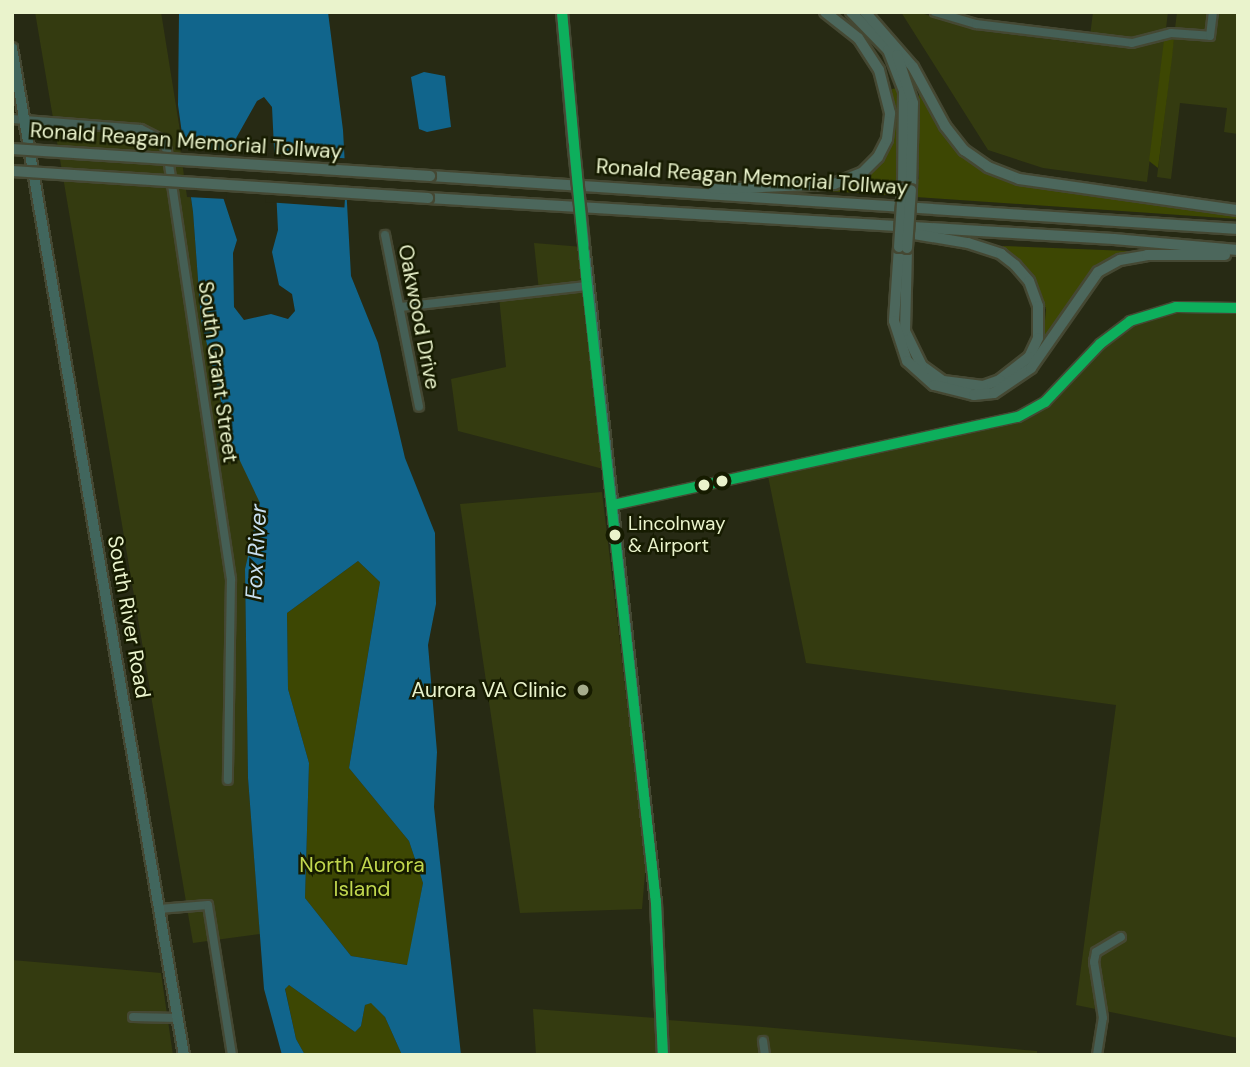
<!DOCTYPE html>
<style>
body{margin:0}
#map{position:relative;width:1250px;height:1067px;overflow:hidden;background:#272a14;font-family:"DM Sans",sans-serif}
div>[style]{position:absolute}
.built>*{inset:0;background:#343b10}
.green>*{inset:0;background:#3d4703}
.water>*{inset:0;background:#11658c}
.pier>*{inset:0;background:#272a14;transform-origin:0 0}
.roads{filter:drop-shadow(2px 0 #454833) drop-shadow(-2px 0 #454833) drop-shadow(0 2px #454833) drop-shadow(0 -2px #454833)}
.minor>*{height:8px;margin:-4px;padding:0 4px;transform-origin:4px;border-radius:4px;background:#455f55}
.major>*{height:10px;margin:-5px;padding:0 5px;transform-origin:5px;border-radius:5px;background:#41665d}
.highway>*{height:10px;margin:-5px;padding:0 5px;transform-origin:5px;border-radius:5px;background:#4c675c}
.bridges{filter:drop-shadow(2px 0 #454833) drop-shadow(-2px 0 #454833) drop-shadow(0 2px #454833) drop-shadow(0 -2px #454833)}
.major-bridge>*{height:10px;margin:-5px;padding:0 5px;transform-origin:5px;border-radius:5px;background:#41665d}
.highway-bridge>*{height:10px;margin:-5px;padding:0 5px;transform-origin:5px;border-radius:5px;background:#4c675c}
.bus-1>*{height:10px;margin:-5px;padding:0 5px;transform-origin:5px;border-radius:5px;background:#0daf5c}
.dots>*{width:19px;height:19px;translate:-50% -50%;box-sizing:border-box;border:4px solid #161b00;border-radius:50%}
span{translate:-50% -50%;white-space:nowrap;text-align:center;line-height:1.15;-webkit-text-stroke:5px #161b00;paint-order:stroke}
.bus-label{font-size:19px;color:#eaf3cc}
.left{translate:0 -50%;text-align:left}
.street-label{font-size:21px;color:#eaf3cc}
.poi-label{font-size:21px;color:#eaf3cc}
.right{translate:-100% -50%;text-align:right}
.park-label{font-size:21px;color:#c2d84e}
.water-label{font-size:23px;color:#c8dfef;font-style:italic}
.frame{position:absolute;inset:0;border:14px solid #eaf3cc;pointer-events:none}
</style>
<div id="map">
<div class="built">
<div style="clip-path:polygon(35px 12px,161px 12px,193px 212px,201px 320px,260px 503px,245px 569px,248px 778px,260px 934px,193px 943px)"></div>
<div style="clip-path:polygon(901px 12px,918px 12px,975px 30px,1089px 44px,1093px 12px,1168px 12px,1147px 182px,1043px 168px,988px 150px)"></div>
<div style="clip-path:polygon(1177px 12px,1238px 12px,1238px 134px,1224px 132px,1227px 108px,1180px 103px,1171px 179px,1157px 177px)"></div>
<div style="clip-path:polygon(534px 243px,583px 247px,586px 285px,539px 291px)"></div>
<div style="clip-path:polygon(586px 287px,607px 470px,458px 431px,451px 379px,506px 367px,499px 297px)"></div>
<div style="clip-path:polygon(1164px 310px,1238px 311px,1238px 1038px,1076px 1005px,1116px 705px,806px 663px,768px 476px,1033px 416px,1110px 338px,1135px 319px)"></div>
<div style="clip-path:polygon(602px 492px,646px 862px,642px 909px,520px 913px,460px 504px)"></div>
<div style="clip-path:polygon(12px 960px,161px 973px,173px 1055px,12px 1055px)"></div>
<div style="clip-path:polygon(533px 1009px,656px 1018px,657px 1055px,536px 1055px)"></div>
<div style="clip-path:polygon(668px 1020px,763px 1027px,1037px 1051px,1037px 1055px,669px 1055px)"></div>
</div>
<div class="green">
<div style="clip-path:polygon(1174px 39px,1172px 58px,1158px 168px,1149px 161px,1164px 40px)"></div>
<div style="clip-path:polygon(897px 88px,897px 178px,919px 179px,919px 92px,954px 148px,999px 178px,1029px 186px,1238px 214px,1238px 219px,828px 191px,860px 179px,885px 154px,894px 133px,892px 89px)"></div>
<div style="clip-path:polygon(1003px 248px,1003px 246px,1128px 251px,1084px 279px,1043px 344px,1046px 309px,1040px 291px,1021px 262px)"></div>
<div style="clip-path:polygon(358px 561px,380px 582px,349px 768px,409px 841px,423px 883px,408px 965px,351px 956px,305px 898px,309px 763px,288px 689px,287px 613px)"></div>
<div style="clip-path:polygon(289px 985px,355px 1032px,361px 1026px,365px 1005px,371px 1002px,385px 1017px,402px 1055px,305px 1055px,296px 1039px,285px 988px)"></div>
</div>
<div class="water">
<div style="clip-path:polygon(evenodd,179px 12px,328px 12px,343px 130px,351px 276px,378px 343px,405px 458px,435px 533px,436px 604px,428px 645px,437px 752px,434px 807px,461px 1055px,402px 1055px,385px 1017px,371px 1003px,365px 1005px,361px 1026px,355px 1032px,289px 985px,285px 989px,296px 1039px,305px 1055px,282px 1055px,264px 989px,248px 778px,245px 569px,260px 503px,231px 442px,201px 320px,193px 212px,178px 105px,179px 12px,264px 97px,272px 107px,278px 230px,272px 252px,279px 285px,292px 294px,295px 311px,288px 319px,271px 314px,244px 320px,234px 307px,233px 253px,237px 240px,222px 194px,230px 149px,257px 101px,264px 97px,179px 12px,358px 561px,380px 582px,349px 768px,409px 841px,423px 883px,407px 965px,351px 956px,305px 898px,309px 763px,288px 689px,287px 613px,358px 561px)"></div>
<div style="clip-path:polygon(424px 72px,445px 76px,451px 127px,427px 132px,419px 129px,411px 77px)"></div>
</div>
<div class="pier">
<div style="clip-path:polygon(180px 147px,233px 151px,226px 199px,187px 197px)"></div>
<div style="left:269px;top:153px;width:79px;height:49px;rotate:4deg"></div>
</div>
<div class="roads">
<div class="minor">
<div style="left:935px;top:12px;width:43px;rotate:16.3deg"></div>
<div style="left:976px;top:24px;width:157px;rotate:6.9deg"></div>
<div style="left:1132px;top:43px;width:40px;rotate:-14.4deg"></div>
<div style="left:1171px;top:33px;width:39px;rotate:4deg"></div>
<div style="left:1210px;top:36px;width:24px;rotate:-83deg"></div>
<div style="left:12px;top:119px;width:129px;rotate:4.4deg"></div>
<div style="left:141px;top:129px;width:22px;rotate:27deg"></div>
<div style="left:161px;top:139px;width:13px;rotate:63deg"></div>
<div style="left:167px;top:151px;width:433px;rotate:81.5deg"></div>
<div style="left:231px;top:579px;width:201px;rotate:90.9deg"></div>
<div style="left:385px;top:235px;width:175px;rotate:78.8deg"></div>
<div style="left:400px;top:307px;width:188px;rotate:-6.4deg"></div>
<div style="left:613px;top:505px;width:414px;rotate:-12.3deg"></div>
<div style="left:1018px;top:417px;width:31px;rotate:-29deg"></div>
<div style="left:1045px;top:402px;width:80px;rotate:-46.5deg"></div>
<div style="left:1100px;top:344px;width:38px;rotate:-37deg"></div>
<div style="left:1130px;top:321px;width:48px;rotate:-16.9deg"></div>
<div style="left:1176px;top:307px;width:62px;rotate:0.9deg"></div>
<div style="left:159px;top:909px;width:49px;rotate:-4.7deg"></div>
<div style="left:208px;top:905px;width:152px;rotate:80.9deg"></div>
<div style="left:133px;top:1017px;width:45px;rotate:1.3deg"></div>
<div style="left:763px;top:1041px;width:14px;rotate:82deg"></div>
<div style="left:1097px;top:1055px;width:37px;rotate:-81deg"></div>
<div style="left:1103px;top:1018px;width:57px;rotate:-99.1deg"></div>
<div style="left:1094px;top:962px;width:10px;rotate:-79deg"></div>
<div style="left:1096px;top:952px;width:29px;rotate:-31deg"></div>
</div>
<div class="major">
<div style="left:562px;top:12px;width:138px;rotate:85deg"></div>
<div style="left:12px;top:48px;width:1022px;rotate:80.31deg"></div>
<div style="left:584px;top:244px;width:663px;rotate:83.76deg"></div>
<div style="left:656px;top:903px;width:152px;rotate:87.4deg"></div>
</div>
<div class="highway">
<div style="left:851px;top:12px;width:53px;rotate:45.8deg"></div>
<div style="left:888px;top:50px;width:44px;rotate:68.7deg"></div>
<div style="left:904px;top:91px;width:97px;rotate:90.6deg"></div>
<div style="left:865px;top:12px;width:73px;rotate:48.9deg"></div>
<div style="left:913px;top:67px;width:67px;rotate:61.5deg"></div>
<div style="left:945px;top:126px;width:31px;rotate:52deg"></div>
<div style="left:964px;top:150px;width:29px;rotate:35deg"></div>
<div style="left:988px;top:167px;width:33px;rotate:21deg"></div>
<div style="left:1019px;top:179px;width:221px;rotate:8.1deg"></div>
<div style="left:897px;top:55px;width:51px;rotate:71.6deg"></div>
<div style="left:913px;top:103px;width:87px;rotate:91.3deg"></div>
<div style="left:430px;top:176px;width:810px;rotate:3.75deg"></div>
<div style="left:714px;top:189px;width:120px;rotate:-2.4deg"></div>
<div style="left:834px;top:184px;width:31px;rotate:-22deg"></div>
<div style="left:863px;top:172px;width:21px;rotate:-45deg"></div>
<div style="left:878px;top:157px;width:20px;rotate:-63deg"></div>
<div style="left:887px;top:139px;width:26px;rotate:-83deg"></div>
<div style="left:890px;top:113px;width:44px;rotate:-104.3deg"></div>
<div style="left:879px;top:70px;width:38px;rotate:-123deg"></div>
<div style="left:858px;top:38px;width:42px;rotate:-141.8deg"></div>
<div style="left:428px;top:198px;width:687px;rotate:3.42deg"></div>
<div style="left:1114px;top:239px;width:124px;rotate:5.1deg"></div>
<div style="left:902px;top:232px;width:67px;rotate:9.5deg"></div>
<div style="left:968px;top:243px;width:35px;rotate:18deg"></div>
<div style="left:1001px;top:254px;width:18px;rotate:38deg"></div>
<div style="left:1015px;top:265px;width:21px;rotate:49deg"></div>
<div style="left:1029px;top:281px;width:27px;rotate:70deg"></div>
<div style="left:1038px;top:306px;width:32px;rotate:90deg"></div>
<div style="left:1038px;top:338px;width:21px;rotate:115deg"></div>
<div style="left:1029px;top:357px;width:37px;rotate:142deg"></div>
<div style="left:1000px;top:380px;width:18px;rotate:161deg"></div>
<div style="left:983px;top:386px;width:40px;rotate:-172.9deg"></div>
<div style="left:943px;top:381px;width:26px;rotate:-144deg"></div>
<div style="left:922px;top:366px;width:39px;rotate:-116deg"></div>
<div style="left:905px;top:331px;width:83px;rotate:-88.6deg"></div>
<div style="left:899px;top:247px;width:74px;rotate:93.9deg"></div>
<div style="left:894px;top:321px;width:42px;rotate:72deg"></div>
<div style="left:907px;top:361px;width:36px;rotate:42deg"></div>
<div style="left:934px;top:385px;width:41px;rotate:14deg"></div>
<div style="left:974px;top:395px;width:20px;rotate:-6deg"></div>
<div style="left:994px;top:393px;width:45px;rotate:-34deg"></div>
<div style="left:1031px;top:368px;width:117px;rotate:-55.1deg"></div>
<div style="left:1098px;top:272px;width:25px;rotate:-29deg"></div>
<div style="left:1120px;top:260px;width:27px;rotate:-10deg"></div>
<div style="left:1147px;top:255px;width:78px"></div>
</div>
</div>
<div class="bridges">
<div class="major-bridge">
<div style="left:574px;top:149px;width:96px;rotate:84deg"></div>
</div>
<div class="highway-bridge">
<div style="left:12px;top:149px;width:419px;rotate:3.7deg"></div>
<div style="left:12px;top:171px;width:417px;rotate:3.7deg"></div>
<div style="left:899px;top:247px;width:59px;rotate:-86.1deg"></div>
<div style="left:907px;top:248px;width:58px;rotate:-86.1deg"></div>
</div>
</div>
<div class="bus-1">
<div style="left:562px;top:12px;width:275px;rotate:84.8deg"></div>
<div style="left:587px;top:286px;width:621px;rotate:83.62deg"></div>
<div style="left:656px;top:903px;width:152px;rotate:87.4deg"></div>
<div style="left:613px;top:505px;width:414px;rotate:-12.3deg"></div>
<div style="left:1018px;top:417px;width:31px;rotate:-29deg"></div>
<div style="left:1045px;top:402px;width:80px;rotate:-46.5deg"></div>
<div style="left:1100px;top:344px;width:38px;rotate:-37deg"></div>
<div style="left:1130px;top:321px;width:48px;rotate:-16.9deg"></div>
<div style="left:1176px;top:307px;width:62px;rotate:0.9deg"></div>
</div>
<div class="dots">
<div style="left:722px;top:481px;background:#eaf3cc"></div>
<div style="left:704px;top:485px;background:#eaf3cc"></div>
<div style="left:615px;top:535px;background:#eaf3cc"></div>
<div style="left:583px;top:690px;background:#a6ad8c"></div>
</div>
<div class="bus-label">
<span class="left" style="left:628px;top:535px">Lincolnway<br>&amp; Airport</span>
</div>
<div class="street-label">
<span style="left:186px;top:141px;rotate:4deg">Ronald Reagan Memorial Tollway</span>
<span style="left:752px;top:177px;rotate:4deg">Ronald Reagan Memorial Tollway</span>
<span style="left:419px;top:317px;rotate:79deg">Oakwood Drive</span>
<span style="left:218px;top:372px;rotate:82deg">South Grant Street</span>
<span style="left:129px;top:617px;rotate:80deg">South River Road</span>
</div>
<div class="poi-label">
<span class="right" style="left:567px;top:690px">Aurora VA Clinic</span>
</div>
<div class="park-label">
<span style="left:362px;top:877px">North Aurora<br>Island</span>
</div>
<div class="water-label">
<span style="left:256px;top:552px;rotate:-87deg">Fox River</span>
</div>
<div class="frame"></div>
</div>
